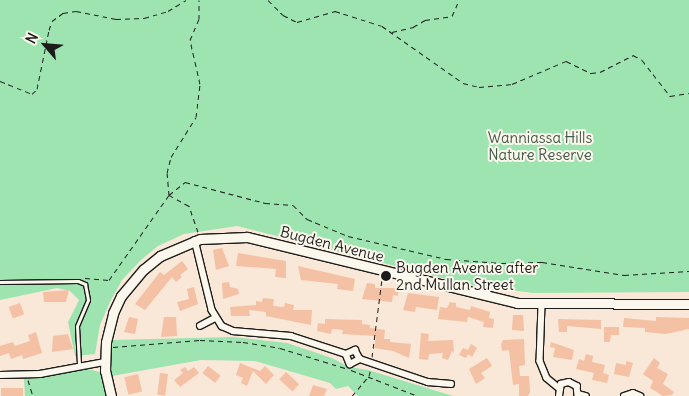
<!DOCTYPE html>
<style>
body{margin:0}
#map{position:relative;width:689px;height:396px;overflow:hidden;background:#f9e7d7;font-family:Delius,sans-serif}
div>[style]{position:absolute}
.green>*{inset:0;background:#9ee4b1}
.building>*{inset:0;background:#f4c1a5;transform-origin:0 0}
.path>*{height:1px;margin-top:-0.5px;transform-origin:0;background:repeating-linear-gradient(90deg,#1c1c1c 0 5px,transparent 0 9px)}
.roads{filter:drop-shadow(1px 0 #1c1c1c) drop-shadow(-1px 0 #1c1c1c) drop-shadow(0 1px #1c1c1c) drop-shadow(0 -1px #1c1c1c)}
.lane>*{height:3px;margin:-1.5px;padding:0 1.5px;transform-origin:1.5px;border-radius:1.5px;background:#fbf7ec}
.street>*{height:5.5px;margin:-2.75px;padding:0 2.75px;transform-origin:2.75px;border-radius:2.75px;background:#fbf7ec}
.secondary>*{height:9px;margin:-4.5px;padding:0 4.5px;transform-origin:4.5px;border-radius:4.5px;background:#fbf7ec}
.dots>*{width:14px;height:14px;translate:-50% -50%;box-sizing:border-box;border:2px solid #fbf7ec;border-radius:50%}
span{translate:-50% -50%;white-space:nowrap;text-align:center;line-height:1.15;-webkit-text-stroke:4px #fbf7ec;paint-order:stroke}
.park-label{font-size:15px;color:#435849}
.street-label{font-size:15px;color:#1c1c1c}
.poi-label{font-size:15px;color:#1c1c1c}
.left{translate:0 -50%;text-align:left}
.north{position:absolute;left:20px;top:20px;width:50px;height:50px;-webkit-text-stroke:4px #fbf7ec;paint-order:stroke;rotate:297deg;font-size:14px;font-weight:700;line-height:20px;text-align:center;color:#1c1c1c}
.north::after{content:'';display:block;margin:auto;width:18px;height:22px;background:#1c1c1c;clip-path:polygon(50% 0,100% 100%,50% 72%,0 100%)}
</style>
<div id="map">
<div class="green">
<div style="clip-path:polygon(0 0,689px 0,689px 292px,533px 293px,470px 285px,237px 226px,184px 234px,158px 246px,141px 260px,122px 280px,110px 302px,100px 325px,95px 354px,75px 356px,68px 322px,79px 300px,70px 291px,57px 288px,0 300px)"></div>
<div style="clip-path:polygon(233px 337px,287px 343px,332px 358px,349px 367px,368px 370px,453px 396px,358px 396px,348px 386px,336px 389px,330px 383px,255px 361px,201px 360px,112px 376px,112px 340px)"></div>
<div style="clip-path:polygon(83px 368px,100px 372px,107px 396px,25px 396px,24px 379px)"></div>
</div>
<div class="building">
<div style="clip-path:polygon(222px 248px,229px 266px,216px 270px,213px 250px)"></div>
<div style="clip-path:polygon(238px 253px,286px 261px,286px 278px,275px 277px,276px 269px,236px 266px)"></div>
<div style="clip-path:polygon(182px 261px,188px 269px,180px 275px,182px 277px,176px 282px,172px 277px,145px 310px,135px 304px,160px 272px,164px 275px)"></div>
<div style="clip-path:polygon(298px 266px,355px 279px,353px 291px,337px 289px,338px 284px,301px 280px)"></div>
<div style="clip-path:polygon(229px 282px,230px 287px,238px 289px,239px 294px,223px 299px,222px 283px)"></div>
<div style="clip-path:polygon(367px 283px,375px 284px,375px 288px,399px 288px,398px 296px,393px 295px,392px 302px,362px 299px)"></div>
<div style="clip-path:polygon(194px 287px,198px 304px,180px 311px,177px 302px,189px 299px,187px 289px)"></div>
<div style="clip-path:polygon(69px 290px,66px 302px,44px 302px,43px 292px)"></div>
<div style="clip-path:polygon(408px 293px,439px 297px,437px 310px,416px 307px,415px 312px,403px 310px)"></div>
<div style="clip-path:polygon(263px 298px,274px 299px,273px 306px,284px 307px,285px 303px,294px 305px,293px 310px,312px 310px,311px 325px,266px 316px,266px 312px,249px 310px,250px 316px,231px 316px,230px 307px,256px 305px,256px 301px,262px 302px)"></div>
<div style="clip-path:polygon(450px 302px,456px 303px,456px 307px,470px 310px,471px 306px,490px 312px,489px 318px,494px 319px,493px 328px,483px 327px,484px 322px,468px 317px,467px 322px,438px 319px,440px 307px,447px 308px)"></div>
<div style="left:20px;top:303px;width:12px;height:12px;rotate:70deg"></div>
<div style="clip-path:polygon(513px 315px,523px 315px,524px 331px,512px 330px)"></div>
<div style="clip-path:polygon(129px 317px,138px 319px,135px 334px,124px 332px)"></div>
<div style="clip-path:polygon(164px 317px,176px 317px,177px 336px,161px 337px)"></div>
<div style="clip-path:polygon(656px 317px,689px 318px,689px 329px,666px 334px,645px 332px,645px 328px,623px 327px,624px 318px,656px 321px)"></div>
<div style="clip-path:polygon(325px 319px,362px 320px,362px 324px,370px 325px,370px 328px,385px 330px,384px 339px,390px 339px,390px 342px,411px 344px,409px 358px,393px 351px,374px 348px,376px 336px,342px 334px,343px 330px,332px 329px,331px 334px,317px 331px,318px 323px,325px 324px)"></div>
<div style="clip-path:polygon(558px 319px,601px 320px,601px 329px,567px 326px,567px 332px,559px 332px)"></div>
<div style="clip-path:polygon(604px 327px,619px 327px,619px 335px,611px 335px,610px 342px,604px 342px)"></div>
<div style="clip-path:polygon(36px 332px,42px 353px,23px 359px,22px 355px,11px 359px,9px 353px,0 356px,0 346px,13px 342px,15px 346px,30px 341px,28px 335px)"></div>
<div style="clip-path:polygon(421px 333px,429px 334px,428px 341px,453px 340px,454px 353px,452px 351px,448px 360px,442px 358px,443px 353px,429px 354px,428px 360px,419px 359px)"></div>
<div style="clip-path:polygon(68px 334px,73px 349px,52px 352px,53px 336px)"></div>
<div style="clip-path:polygon(524px 339px,525px 365px,519px 366px,520px 376px,529px 376px,530px 392px,528px 396px,519px 396px,519px 384px,513px 385px,509px 350px,502px 351px,501px 345px,503px 340px)"></div>
<div style="clip-path:polygon(551px 342px,574px 350px,572px 360px,553px 357px,555px 348px,550px 347px)"></div>
<div style="clip-path:polygon(471px 344px,477px 348px,472px 357px,468px 354px,466px 358px,459px 355px,463px 348px,468px 350px)"></div>
<div style="clip-path:polygon(586px 354px,593px 356px,592px 362px,605px 365px,603px 373px,609px 375px,607px 383px,592px 380px,594px 373px,576px 369px,579px 359px,584px 361px)"></div>
<div style="clip-path:polygon(487px 358px,492px 366px,481px 373px,485px 378px,476px 384px,469px 369px)"></div>
<div style="clip-path:polygon(654px 358px,660px 363px,657px 368px,668px 374px,663px 384px,674px 392px,672px 395px,663px 396px,650px 388px,653px 381px,643px 374px)"></div>
<div style="clip-path:polygon(626px 361px,633px 363px,629px 377px,614px 374px,616px 363px,626px 365px)"></div>
<div style="clip-path:polygon(240px 363px,260px 371px,265px 366px,274px 375px,266px 384px,253px 371px,247px 386px,241px 383px,243px 378px,236px 375px)"></div>
<div style="left:208px;top:366px;width:16px;height:9px;rotate:38deg"></div>
<div style="clip-path:polygon(185px 367px,188px 371px,194px 367px,199px 373px,180px 387px,174px 380px,183px 373px,180px 370px)"></div>
<div style="left:286px;top:372px;width:18px;height:10px;rotate:43deg"></div>
<div style="left:160px;top:373px;width:8px;height:22px;rotate:7deg"></div>
<div style="left:138px;top:374px;width:18px;height:14px;rotate:77deg"></div>
<div style="clip-path:polygon(313px 385px,327px 389px,324px 396px,309px 396px)"></div>
<div style="left:23px;top:388px;width:8px;height:22px;rotate:90deg"></div>
</div>
<div class="path">
<div style="left:268px;top:0;width:21px;rotate:45deg"></div>
<div style="left:283px;top:15px;width:16px;rotate:27deg"></div>
<div style="left:297px;top:22px;width:40px;rotate:-16deg"></div>
<div style="left:335px;top:11px;width:49px;rotate:17.7deg"></div>
<div style="left:382px;top:26px;width:99px;rotate:35.1deg"></div>
<div style="left:463px;top:83px;width:16px;rotate:14deg"></div>
<div style="left:479px;top:87px;width:33px;rotate:-5deg"></div>
<div style="left:512px;top:84px;width:59px;rotate:-23.1deg"></div>
<div style="left:566px;top:61px;width:28px;rotate:26deg"></div>
<div style="left:591px;top:73px;width:9px;rotate:-6deg"></div>
<div style="left:600px;top:72px;width:37px;rotate:-27deg"></div>
<div style="left:633px;top:55px;width:10px;rotate:29deg"></div>
<div style="left:642px;top:60px;width:46px;rotate:52.1deg"></div>
<div style="left:670px;top:96px;width:19px;rotate:-9deg"></div>
<div style="left:392px;top:32px;width:22px;rotate:-13deg"></div>
<div style="left:413px;top:27px;width:14px;rotate:-30deg"></div>
<div style="left:425px;top:20px;width:27px;rotate:-8deg"></div>
<div style="left:452px;top:16px;width:17px;rotate:-66deg"></div>
<div style="left:0;top:81px;width:35px;rotate:22deg"></div>
<div style="left:32px;top:94px;width:7px;rotate:-45deg"></div>
<div style="left:37px;top:89px;width:60px;rotate:-78.5deg"></div>
<div style="left:49px;top:30px;width:9px;rotate:-72deg"></div>
<div style="left:52px;top:21px;width:14px;rotate:-36deg"></div>
<div style="left:63px;top:13px;width:13px;rotate:-9deg"></div>
<div style="left:76px;top:11px;width:41px;rotate:11.3deg"></div>
<div style="left:116px;top:19px;width:28px;rotate:-2deg"></div>
<div style="left:144px;top:18px;width:25px;rotate:-16deg"></div>
<div style="left:168px;top:11px;width:21px;rotate:-31deg"></div>
<div style="left:198px;top:232px;width:28px;rotate:-109deg"></div>
<div style="left:189px;top:206px;width:23px;rotate:-151deg"></div>
<div style="left:169px;top:195px;width:22px;rotate:-95deg"></div>
<div style="left:167px;top:173px;width:16px;rotate:-76deg"></div>
<div style="left:171px;top:157px;width:47px;rotate:-58deg"></div>
<div style="left:196px;top:117px;width:33px;rotate:-83deg"></div>
<div style="left:200px;top:84px;width:45px;rotate:-102.8deg"></div>
<div style="left:190px;top:40px;width:23px;rotate:-67deg"></div>
<div style="left:199px;top:19px;width:19px;rotate:-90deg"></div>
<div style="left:85px;top:278px;width:24px;rotate:5deg"></div>
<div style="left:109px;top:280px;width:104px;rotate:-54.8deg"></div>
<div style="left:169px;top:195px;width:21px;rotate:-39deg"></div>
<div style="left:185px;top:182px;width:83px;rotate:14.7deg"></div>
<div style="left:265px;top:203px;width:28px;rotate:4deg"></div>
<div style="left:293px;top:205px;width:20px;rotate:45deg"></div>
<div style="left:307px;top:219px;width:44px;rotate:22.5deg"></div>
<div style="left:348px;top:236px;width:101px;rotate:13.2deg"></div>
<div style="left:446px;top:259px;width:55px;rotate:4.2deg"></div>
<div style="left:501px;top:263px;width:41px;rotate:-1.4deg"></div>
<div style="left:542px;top:262px;width:83px;rotate:9deg"></div>
<div style="left:624px;top:275px;width:65px;rotate:-3.5deg"></div>
<div style="left:113px;top:347px;width:87px;rotate:-4.6deg"></div>
<div style="left:200px;top:340px;width:43px;rotate:2.7deg"></div>
<div style="left:243px;top:342px;width:37px;rotate:9deg"></div>
<div style="left:280px;top:348px;width:68px;rotate:17.1deg"></div>
<div style="left:372px;top:357px;width:79px;rotate:-82.7deg"></div>
<div style="left:351px;top:370px;width:72px;rotate:21.2deg"></div>
<div style="left:28px;top:380px;width:17px;rotate:73deg"></div>
<div style="left:352px;top:396px;width:26px;rotate:-50deg"></div>
<div style="left:369px;top:376px;width:8px;rotate:-76deg"></div>
</div>
<div class="roads">
<div class="lane">
<div style="left:0;top:282px;width:78px;rotate:-0.7deg"></div>
<div style="left:78px;top:281px;width:8px;rotate:23deg"></div>
<div style="left:85px;top:284px;width:16px;rotate:79deg"></div>
<div style="left:88px;top:300px;width:28px;rotate:113deg"></div>
<div style="left:77px;top:326px;width:39px;rotate:87deg"></div>
</div>
<div class="street">
<div style="left:195px;top:240px;width:72px;rotate:76.3deg"></div>
<div style="left:212px;top:310px;width:19px;rotate:58deg"></div>
<div style="left:222px;top:326px;width:12px;rotate:24deg"></div>
<div style="left:233px;top:331px;width:58px;rotate:4.9deg"></div>
<div style="left:291px;top:336px;width:58px;rotate:18.1deg"></div>
<div style="left:542px;top:305px;width:56px;rotate:92deg"></div>
<div style="left:540px;top:361px;width:18px;rotate:68deg"></div>
<div style="left:547px;top:378px;width:16px;rotate:40deg"></div>
<div style="left:200px;top:326px;width:17px;rotate:-28deg"></div>
<div style="left:346px;top:354px;width:10px;rotate:-24deg"></div>
<div style="left:355px;top:350px;width:10px;rotate:61deg"></div>
<div style="left:346px;top:354px;width:11px;rotate:68deg"></div>
<div style="left:350px;top:364px;width:11px;rotate:-27deg"></div>
<div style="left:360px;top:359px;width:72px;rotate:18.7deg"></div>
<div style="left:428px;top:382px;width:23px;rotate:5deg"></div>
<div style="left:0;top:375px;width:40px;rotate:-1.4deg"></div>
<div style="left:40px;top:374px;width:66px;rotate:-10.5deg"></div>
<div style="left:578px;top:394px;width:8px;rotate:14deg"></div>
<div style="left:559px;top:396px;width:12px;rotate:-81deg"></div>
<div style="left:561px;top:384px;width:8px;rotate:-14deg"></div>
<div style="left:569px;top:382px;width:9px;rotate:27deg"></div>
<div style="left:577px;top:386px;width:10px;rotate:84deg"></div>
<div style="left:624px;top:396px;width:9px;rotate:-18deg"></div>
<div style="left:633px;top:393px;width:8px;rotate:23deg"></div>
</div>
<div class="secondary">
<div style="left:111px;top:396px;width:26px;rotate:-103deg"></div>
<div style="left:105px;top:371px;width:29px;rotate:-88deg"></div>
<div style="left:106px;top:342px;width:30px;rotate:-76deg"></div>
<div style="left:113px;top:313px;width:19px;rotate:-65deg"></div>
<div style="left:121px;top:296px;width:35px;rotate:-50deg"></div>
<div style="left:144px;top:269px;width:21px;rotate:-39deg"></div>
<div style="left:160px;top:256px;width:43px;rotate:-23deg"></div>
<div style="left:200px;top:239px;width:47px;rotate:-2.4deg"></div>
<div style="left:247px;top:237px;width:278px;rotate:13.7deg"></div>
<div style="left:517px;top:303px;width:172px;rotate:0.3deg"></div>
</div>
</div>
<div class="dots">
<div style="left:386px;top:276px;background:#1c1c1c"></div>
</div>
<div class="park-label">
<span style="left:540px;top:146px">Wanniassa Hills<br>Nature Reserve</span>
</div>
<div class="street-label">
<span style="left:332px;top:244px;rotate:14deg">Bugden Avenue</span>
</div>
<div class="poi-label">
<span class="left" style="left:396px;top:276px">Bugden Avenue after<br>2nd Mullan Street</span>
</div>
<div class="north">N</div>
</div>
